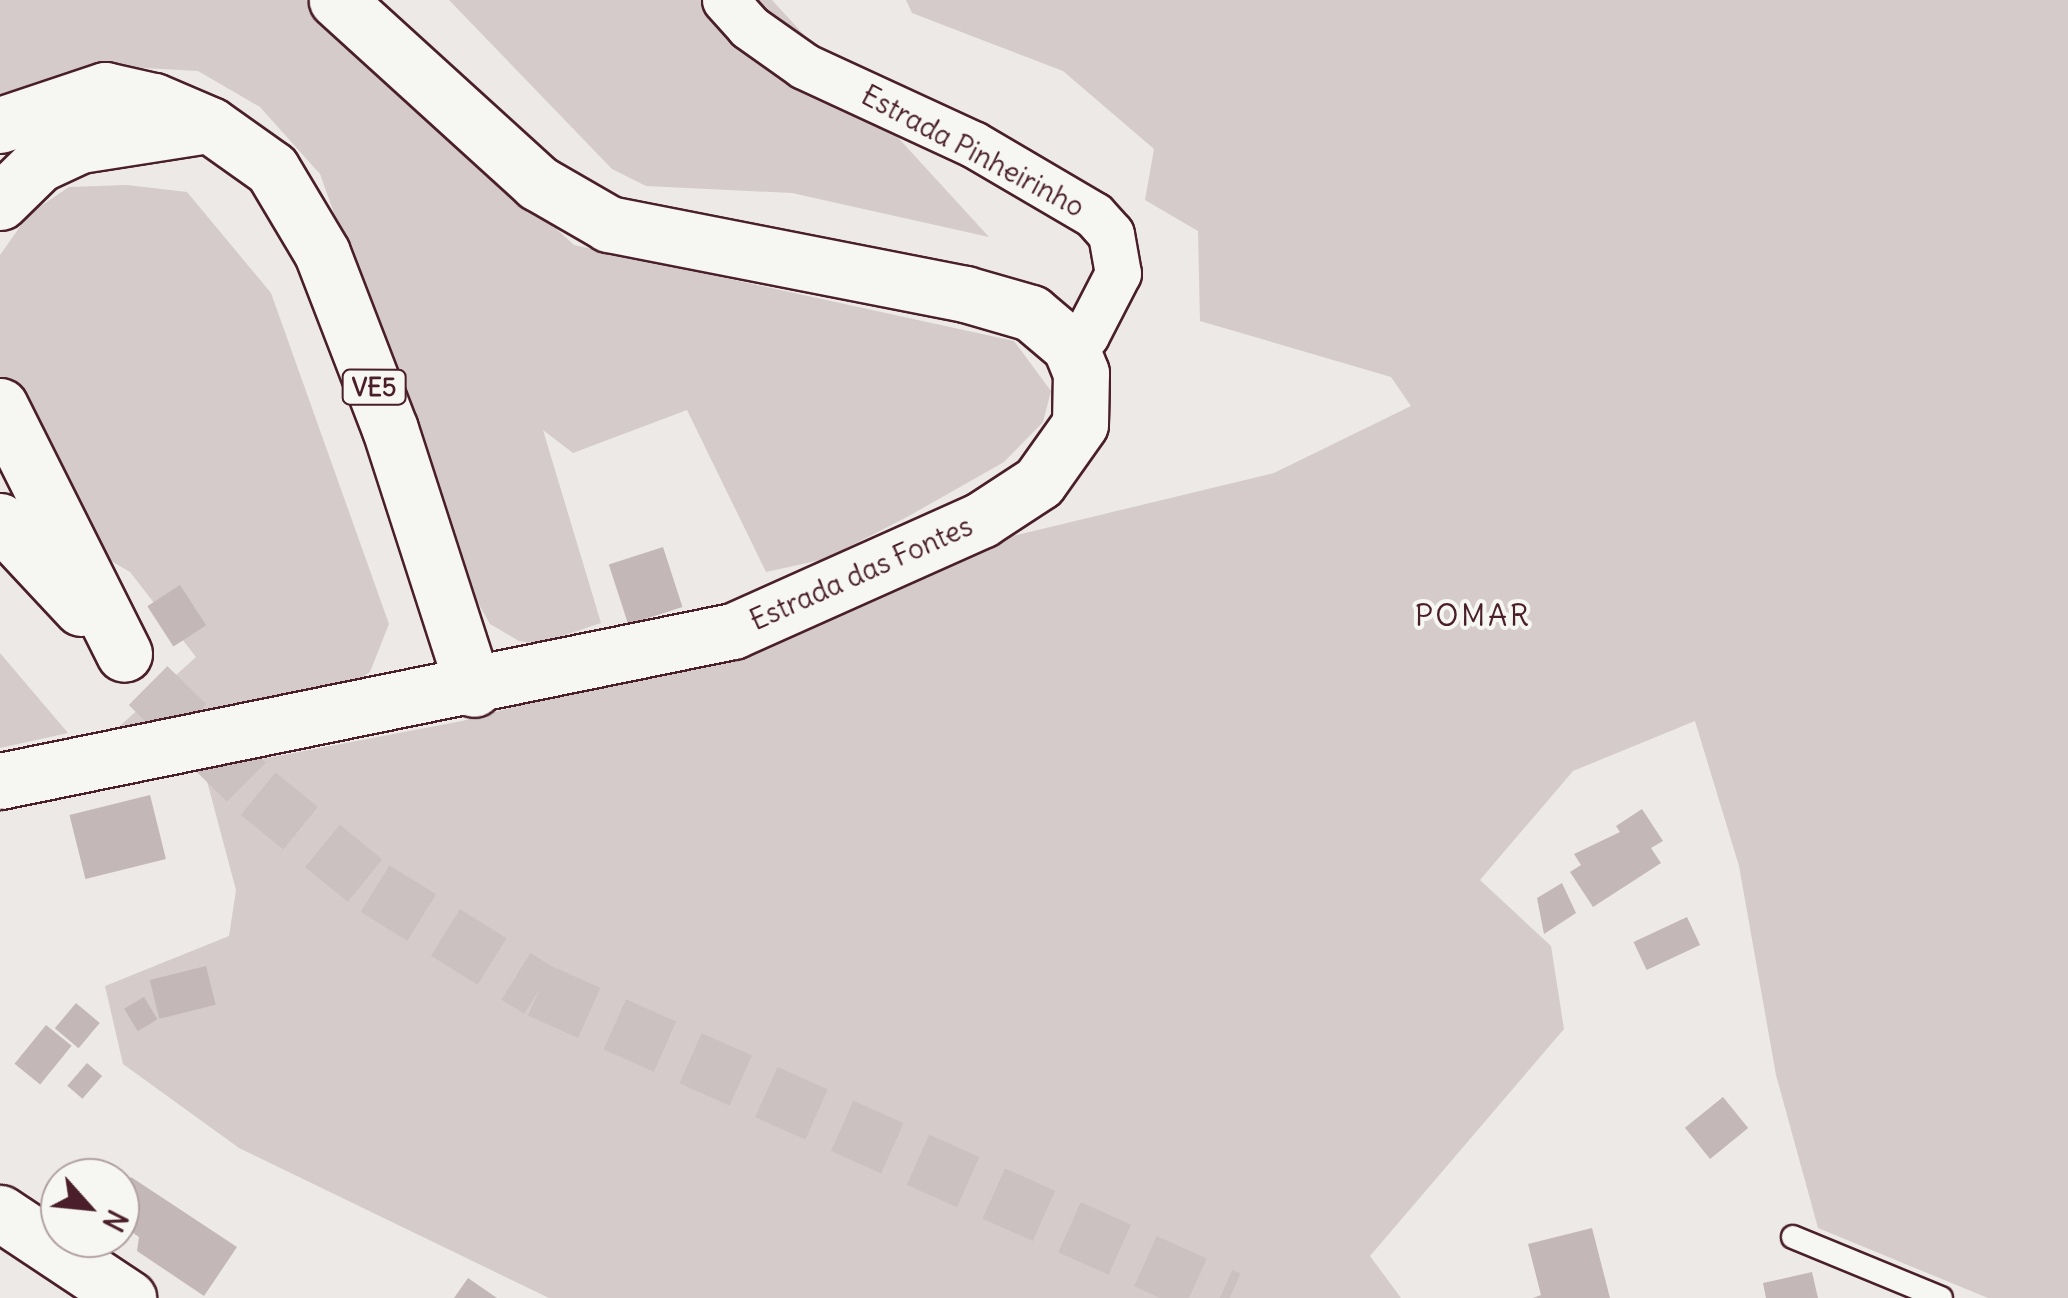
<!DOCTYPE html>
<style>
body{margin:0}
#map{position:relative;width:2068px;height:1298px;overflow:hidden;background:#ece9e6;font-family:Delius,sans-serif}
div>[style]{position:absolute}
.green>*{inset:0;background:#d4cbca}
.building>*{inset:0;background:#c4b7b7;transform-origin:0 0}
.primary-tunnel>*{height:55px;margin-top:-27.5px;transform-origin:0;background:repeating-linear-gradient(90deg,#ccc1c1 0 55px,transparent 0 83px)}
.roads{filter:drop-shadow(2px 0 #4a1f2b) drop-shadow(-2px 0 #4a1f2b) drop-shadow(0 2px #4a1f2b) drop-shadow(0 -2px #4a1f2b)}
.service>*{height:22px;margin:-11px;padding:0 11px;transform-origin:11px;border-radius:11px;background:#f6f6f2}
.minor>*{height:45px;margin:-22.5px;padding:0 22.5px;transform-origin:22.5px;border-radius:22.5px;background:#f6f6f2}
.tertiary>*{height:55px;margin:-27.5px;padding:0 27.5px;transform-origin:27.5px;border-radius:27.5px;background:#f6f6f2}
.primary>*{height:55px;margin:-27.5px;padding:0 27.5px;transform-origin:27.5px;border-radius:27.5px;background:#f6f6f2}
span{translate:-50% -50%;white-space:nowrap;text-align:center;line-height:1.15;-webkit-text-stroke:8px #f6f6f2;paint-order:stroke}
.shield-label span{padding:2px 8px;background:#f6f6f2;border:2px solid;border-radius:8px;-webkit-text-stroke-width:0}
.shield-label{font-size:25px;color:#4a1f2b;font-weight:700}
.street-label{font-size:28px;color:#4a1f2b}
.neighbourhood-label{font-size:30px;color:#4a1f2b;letter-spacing:2.5px}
.north{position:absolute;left:40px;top:1158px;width:100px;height:100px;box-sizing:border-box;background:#f6f6f2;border:2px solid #b1a0a2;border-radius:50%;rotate:117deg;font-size:28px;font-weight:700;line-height:40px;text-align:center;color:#4a1f2b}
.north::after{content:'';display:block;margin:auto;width:35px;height:45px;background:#4a1f2b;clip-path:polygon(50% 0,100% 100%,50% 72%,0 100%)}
</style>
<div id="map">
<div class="green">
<div style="clip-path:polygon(0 0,306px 0,574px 245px,1014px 341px,1051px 391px,1043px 422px,1004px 462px,907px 517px,825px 559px,766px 572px,687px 410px,573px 453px,543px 430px,601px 623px,538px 644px,519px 641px,490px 624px,467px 584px,320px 174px,260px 107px,198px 71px,126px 67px,0 97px)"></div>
<div style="clip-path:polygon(449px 0,772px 0,989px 237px,792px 193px,646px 186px,612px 169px)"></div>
<div style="clip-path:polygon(906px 0,2068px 0,2068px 1298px,1988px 1298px,1818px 1228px,1776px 1075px,1739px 866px,1695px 721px,1573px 771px,1480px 880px,1551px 946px,1564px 1029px,1370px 1256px,1401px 1298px,549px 1298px,239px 1148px,123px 1064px,105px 986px,229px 936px,236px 890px,204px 770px,462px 721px,789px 632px,984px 543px,1274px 473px,1411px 406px,1391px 377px,1200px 321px,1198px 231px,1145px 200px,1154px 149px,1063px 71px,912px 13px)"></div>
<div style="clip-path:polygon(127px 185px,187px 192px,271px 293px,389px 624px,370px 672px,339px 692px,111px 734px,196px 657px,130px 572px,79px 542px,0 384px,0 255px,29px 214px,69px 187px)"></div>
<div style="clip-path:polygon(0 653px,68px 733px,0 748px)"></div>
</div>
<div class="building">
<div style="left:663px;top:547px;width:63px;height:57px;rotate:72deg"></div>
<div style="left:180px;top:585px;width:48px;height:39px;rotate:57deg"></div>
<div style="left:150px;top:795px;width:66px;height:83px;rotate:76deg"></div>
<div style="clip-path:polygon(1642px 809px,1663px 841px,1651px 848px,1661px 863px,1593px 907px,1570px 872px,1581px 865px,1574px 854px,1620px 832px,1616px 826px)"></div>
<div style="clip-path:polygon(1562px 883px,1576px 913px,1544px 934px,1537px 898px)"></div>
<div style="left:1687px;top:917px;width:31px;height:59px;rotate:65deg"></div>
<div style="left:206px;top:966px;width:40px;height:58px;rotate:76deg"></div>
<div style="left:144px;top:997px;width:26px;height:23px;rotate:59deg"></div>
<div style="left:76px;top:1003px;width:31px;height:33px;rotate:40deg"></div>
<div style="left:46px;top:1025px;width:33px;height:50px;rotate:39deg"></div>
<div style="left:87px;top:1063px;width:20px;height:30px;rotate:41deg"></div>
<div style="left:1723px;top:1097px;width:40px;height:49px;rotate:51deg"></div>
<div style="clip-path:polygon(131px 1177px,237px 1247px,204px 1296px,137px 1251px,139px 1237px,120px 1224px,120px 1194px)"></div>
<div style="clip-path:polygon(1592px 1228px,1610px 1298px,1533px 1298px,1541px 1295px,1528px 1244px)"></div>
<div style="clip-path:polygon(1812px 1272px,1818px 1298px,1766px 1298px,1763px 1283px)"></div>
<div style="clip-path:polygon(468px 1278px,497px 1298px,454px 1298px)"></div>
</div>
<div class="primary-tunnel">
<div style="left:148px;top:685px;width:154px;rotate:44.5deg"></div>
<div style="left:258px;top:793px;width:151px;rotate:39.1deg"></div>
<div style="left:375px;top:888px;width:193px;rotate:31.9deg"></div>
<div style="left:539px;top:990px;width:756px;rotate:24.05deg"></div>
</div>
<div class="roads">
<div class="service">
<div style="left:1793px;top:1237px;width:160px;rotate:22.4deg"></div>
</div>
<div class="minor">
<div style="left:725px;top:0;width:36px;rotate:48deg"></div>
<div style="left:749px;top:27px;width:67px;rotate:35.3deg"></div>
<div style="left:804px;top:66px;width:186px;rotate:24.8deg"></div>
<div style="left:973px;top:144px;width:140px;rotate:30.4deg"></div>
<div style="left:1094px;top:215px;width:25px;rotate:48deg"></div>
<div style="left:1111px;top:234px;width:40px;rotate:80deg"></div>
<div style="left:1118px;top:273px;width:70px;rotate:117.3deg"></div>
<div style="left:1086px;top:335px;width:19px;rotate:145deg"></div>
</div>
<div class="tertiary">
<div style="left:0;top:781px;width:748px;rotate:-11.57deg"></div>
<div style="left:733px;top:631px;width:272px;rotate:-24.1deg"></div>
<div style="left:981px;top:520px;width:69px;rotate:-33.2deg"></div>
<div style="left:1039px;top:482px;width:71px;rotate:-54.7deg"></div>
<div style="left:1080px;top:424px;width:51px;rotate:-88.9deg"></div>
<div style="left:1081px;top:373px;width:29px;rotate:-112deg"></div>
<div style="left:1070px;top:346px;width:51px;rotate:-139.8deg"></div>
<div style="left:1031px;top:313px;width:69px;rotate:-163.9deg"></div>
<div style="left:965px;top:294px;width:363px;rotate:-168.9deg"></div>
<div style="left:609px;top:224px;width:82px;rotate:-150deg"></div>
<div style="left:538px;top:183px;width:272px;rotate:-137.7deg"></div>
<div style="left:0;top:1213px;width:154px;rotate:33.6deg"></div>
</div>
<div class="primary">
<div style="left:0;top:125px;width:111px;rotate:-18.4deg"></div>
<div style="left:105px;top:90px;width:50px;rotate:12.7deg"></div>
<div style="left:154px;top:101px;width:61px;rotate:23.2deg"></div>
<div style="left:210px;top:125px;width:76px;rotate:35.4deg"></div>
<div style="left:272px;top:169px;width:98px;rotate:59.2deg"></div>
<div style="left:322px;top:253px;width:189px;rotate:68.9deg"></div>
<div style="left:390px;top:429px;width:273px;rotate:72.1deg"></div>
<div style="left:0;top:202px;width:54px;rotate:-44.3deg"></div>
<div style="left:39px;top:164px;width:45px;rotate:-24.9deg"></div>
<div style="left:80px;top:145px;width:129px;rotate:-8.9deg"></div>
<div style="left:0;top:406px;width:277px;rotate:63.4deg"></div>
<div style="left:0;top:521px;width:119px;rotate:47deg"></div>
</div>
</div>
<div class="shield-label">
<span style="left:374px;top:387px">VE5</span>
</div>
<div class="street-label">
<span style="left:973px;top:151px;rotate:28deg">Estrada Pinheirinho</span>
<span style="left:861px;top:573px;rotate:-24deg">Estrada das Fontes</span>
</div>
<div class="neighbourhood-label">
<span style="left:1473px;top:615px">POMAR</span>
</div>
<div class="north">N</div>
</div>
